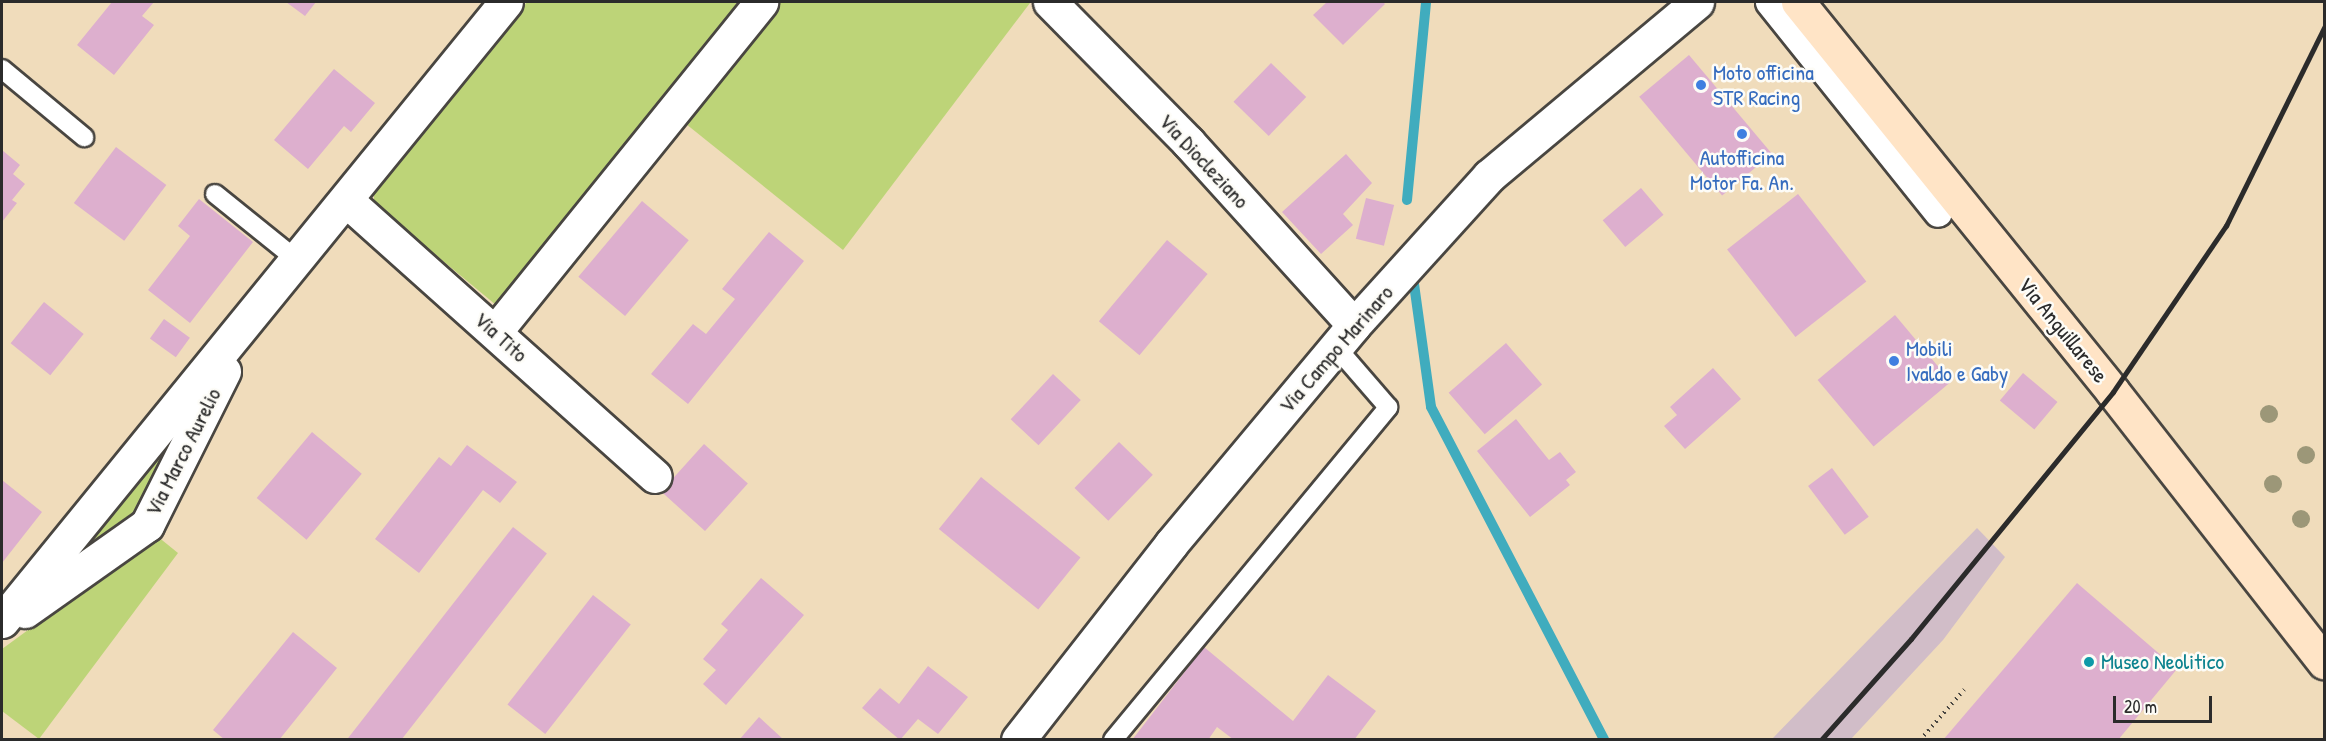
<!DOCTYPE html>
<style>
body{margin:0}
#map{position:relative;width:2326px;height:741px;overflow:hidden;background:#f0dcbb;font-family:"Patrick Hand",sans-serif}
div>[style]{position:absolute}
.industrial>*{inset:0;background:#d1bdc8}
.green>*{inset:0;background:#bdd478}
.stream>*{height:10px;margin:-5px;padding:0 5px;transform-origin:5px;border-radius:5px;background:#40acbe}
.building>*{inset:0;background:#ddafce;transform-origin:0 0}
.path>*{height:4px;margin-top:-2px;transform-origin:0;background:repeating-linear-gradient(90deg,#494641 0 1.5px,transparent 0 6px)}
.roads{filter:drop-shadow(2px 0 #494641) drop-shadow(-2px 0 #494641) drop-shadow(0 2px #494641) drop-shadow(0 -2px #494641)}
.service>*{height:18px;margin:-9px;padding:0 9px;transform-origin:9px;border-radius:9px;background:#fff}
.pedestrian>*{height:27px;margin:-13.5px;padding:0 13.5px;transform-origin:13.5px;border-radius:13.5px;background:#fff}
.minor>*{height:33px;margin:-16.5px;padding:0 16.5px;transform-origin:16.5px;border-radius:16.5px;background:#fff}
.secondary>*{height:33px;margin:-16.5px;padding:0 16.5px;transform-origin:16.5px;border-radius:16.5px;background:#ffe4c6}
.rail>*{height:4.5px;margin:-2.25px;padding:0 2.25px;transform-origin:2.25px;border-radius:2.25px;background:#2b2b2b}
.trees>*{width:18px;height:18px;margin:-9px;border-radius:50%;background:#9c9778}
.dots>*{width:16px;height:16px;translate:-50% -50%;box-sizing:border-box;border:3px solid #fdfcf7;border-radius:50%}
span{translate:-50% -50%;white-space:nowrap;text-align:center;line-height:1.15;-webkit-text-stroke:5px #fdfcf7;paint-order:stroke}
.shop-label{font-size:22px;color:#366cbe}
.left{translate:0 -50%;text-align:left}
.street-label{font-size:22px;color:#2b2b2b}
.culture-label{font-size:22px;color:#0d838f}
.frame{position:absolute;inset:0;border:3px solid #2b2b2b;pointer-events:none}
.scale{position:absolute;left:2113px;top:696px;width:99px;height:27px;box-sizing:border-box;border:3px solid #2b2b2b;border-top:0;padding-left:8px;font-size:18px;line-height:21px;white-space:nowrap;color:#2b2b2b;-webkit-text-stroke:4px #fdfcf7;paint-order:stroke}
</style>
<div id="map">
<div class="industrial">
<div style="clip-path:polygon(1977px 528px,2005px 557px,1943px 640px,1851px 739px,1772px 739px)"></div>
</div>
<div class="green">
<div style="clip-path:polygon(527px 2px,749px 2px,496px 305px,384px 212px,374px 200px,374px 193px)"></div>
<div style="clip-path:polygon(775px 2px,1030px 3px,843px 250px,681px 120px)"></div>
<div style="clip-path:polygon(183px 420px,135px 521px,71px 559px)"></div>
<div style="clip-path:polygon(157px 536px,178px 553px,39px 739px,2px 711px,2px 649px)"></div>
</div>
<div class="stream">
<div style="left:1407px;top:200px;width:199px;rotate:-84.5deg"></div>
<div style="left:1414px;top:284px;width:124px;rotate:82.1deg"></div>
<div style="left:1431px;top:407px;width:375px;rotate:62.5deg"></div>
</div>
<div class="building">
<div style="clip-path:polygon(112px 2px,154px 2px,142px 16px,154px 25px,114px 75px,77px 45px)"></div>
<div style="clip-path:polygon(286px 2px,316px 2px,305px 16px)"></div>
<div style="clip-path:polygon(1327px 2px,1383px 2px,1385px 4px,1343px 45px,1313px 15px)"></div>
<div style="left:1689px;top:55px;width:129px;height:65px;rotate:50deg"></div>
<div style="left:1271px;top:63px;width:49px;height:54px;rotate:44deg"></div>
<div style="clip-path:polygon(334px 69px,375px 103px,351px 132px,344px 126px,308px 169px,274px 140px)"></div>
<div style="left:116px;top:147px;width:63px;height:70px;rotate:37deg"></div>
<div style="clip-path:polygon(2px 150px,20px 165px,13px 174px,25px 184px,12px 200px,17px 203px,2px 222px)"></div>
<div style="clip-path:polygon(1346px 154px,1372px 183px,1343px 214px,1353px 225px,1321px 254px,1282px 212px)"></div>
<div style="left:1641px;top:188px;width:35px;height:50px;rotate:50deg"></div>
<div style="left:1798px;top:194px;width:111px;height:90px;rotate:52deg"></div>
<div style="left:1366px;top:198px;width:29px;height:42px;rotate:14deg"></div>
<div style="clip-path:polygon(199px 199px,253px 242px,190px 323px,148px 290px,190px 236px,178px 226px)"></div>
<div style="left:642px;top:201px;width:61px;height:99px;rotate:40deg"></div>
<div style="clip-path:polygon(769px 232px,804px 261px,688px 404px,651px 374px,693px 324px,706px 334px,735px 299px,722px 289px)"></div>
<div style="left:1167px;top:240px;width:53px;height:106px;rotate:40deg"></div>
<div style="left:44px;top:302px;width:51px;height:53px;rotate:39deg"></div>
<div style="left:1895px;top:315px;width:87px;height:101px;rotate:50deg"></div>
<div style="left:164px;top:319px;width:32px;height:24px;rotate:36deg"></div>
<div style="left:1506px;top:343px;width:55px;height:76px;rotate:49deg"></div>
<div style="clip-path:polygon(1713px 368px,1741px 399px,1685px 449px,1664px 426px,1677px 415px,1670px 407px)"></div>
<div style="left:2023px;top:373px;width:45px;height:36px;rotate:40deg"></div>
<div style="left:1053px;top:374px;width:38px;height:62px;rotate:43deg"></div>
<div style="clip-path:polygon(1516px 419px,1549px 460px,1560px 452px,1576px 472px,1566px 480px,1570px 485px,1530px 517px,1477px 451px)"></div>
<div style="left:312px;top:432px;width:65px;height:86px;rotate:40deg"></div>
<div style="left:1119px;top:442px;width:47px;height:64px;rotate:44deg"></div>
<div style="left:704px;top:444px;width:59px;height:64px;rotate:42deg"></div>
<div style="clip-path:polygon(467px 445px,517px 482px,500px 503px,483px 490px,419px 573px,375px 539px,439px 457px,451px 466px)"></div>
<div style="left:1832px;top:468px;width:61px;height:30px;rotate:53deg"></div>
<div style="left:981px;top:477px;width:128px;height:67px;rotate:39deg"></div>
<div style="clip-path:polygon(2px 480px,42px 512px,2px 563px)"></div>
<div style="left:513px;top:527px;width:43px;height:271px;rotate:38deg"></div>
<div style="clip-path:polygon(761px 578px,804px 615px,726px 705px,703px 684px,716px 670px,703px 659px,728px 630px,721px 624px)"></div>
<div style="clip-path:polygon(2077px 583px,2177px 669px,2118px 740px,1943px 740px)"></div>
<div style="left:593px;top:595px;width:48px;height:139px;rotate:38deg"></div>
<div style="clip-path:polygon(293px 632px,337px 668px,279px 740px,225px 740px,213px 730px)"></div>
<div style="clip-path:polygon(1204px 647px,1293px 721px,1328px 675px,1376px 711px,1354px 740px,1234px 740px,1217px 727px,1208px 740px,1132px 740px)"></div>
<div style="clip-path:polygon(928px 666px,968px 697px,938px 734px,918px 719px,900px 740px,862px 708px,880px 688px,899px 704px)"></div>
<div style="clip-path:polygon(759px 717px,784px 740px,739px 740px)"></div>
</div>
<div class="path">
<div style="left:1920px;top:740px;width:67px;rotate:-48.7deg"></div>
</div>
<div class="roads">
<div class="service">
<div style="left:2px;top:69px;width:107px;rotate:39.7deg"></div>
<div style="left:215px;top:194px;width:105px;rotate:38.8deg"></div>
<div style="left:1113px;top:740px;width:432px;rotate:-50.4deg"></div>
<div style="left:1388px;top:407px;width:79px;rotate:-130.9deg"></div>
</div>
<div class="pedestrian">
<div style="left:1769px;top:2px;width:270px;rotate:51.3deg"></div>
</div>
<div class="minor">
<div style="left:1050px;top:2px;width:197px;rotate:45.4deg"></div>
<div style="left:1188px;top:142px;width:247px;rotate:47.8deg"></div>
<div style="left:346px;top:200px;width:414px;rotate:41.8deg"></div>
<div style="left:495px;top:332px;width:424px;rotate:-51.1deg"></div>
<div style="left:25px;top:611px;width:149px;rotate:-35.2deg"></div>
<div style="left:147px;top:525px;width:172px;rotate:-63.4deg"></div>
<div style="left:2px;top:621px;width:798px;rotate:-50.85deg"></div>
<div style="left:1018px;top:740px;width:249px;rotate:-52deg"></div>
<div style="left:1171px;top:544px;width:285px;rotate:-50.1deg"></div>
<div style="left:1354px;top:325px;width:201px;rotate:-47.8deg"></div>
<div style="left:1489px;top:176px;width:271px;rotate:-39.9deg"></div>
</div>
<div class="secondary">
<div style="left:1798px;top:2px;width:501px;rotate:51.07deg"></div>
<div style="left:2113px;top:392px;width:343px;rotate:52deg"></div>
</div>
</div>
<div class="rail">
<div style="left:1821px;top:740px;width:135px;rotate:-48.3deg"></div>
<div style="left:1911px;top:639px;width:319px;rotate:-50.7deg"></div>
<div style="left:2113px;top:392px;width:201px;rotate:-55.8deg"></div>
<div style="left:2226px;top:226px;width:221px;rotate:-63.7deg"></div>
</div>
<div class="trees">
<div style="left:2269px;top:414px"></div>
<div style="left:2306px;top:455px"></div>
<div style="left:2273px;top:484px"></div>
<div style="left:2301px;top:519px"></div>
</div>
<div class="dots">
<div style="left:1701px;top:85px;background:#3f7fe0"></div>
<div style="left:1742px;top:134px;background:#3f7fe0"></div>
<div style="left:1894px;top:361px;background:#3f7fe0"></div>
<div style="left:2089px;top:662px;background:#0f9aa8"></div>
</div>
<div class="shop-label">
<span class="left" style="left:1713px;top:85px">Moto officina<br>STR Racing</span>
<span style="left:1742px;top:170px">Autofficina<br>Motor Fa. An.</span>
<span class="left" style="left:1906px;top:361px">Mobili<br>Ivaldo e Gaby</span>
</div>
<div class="street-label">
<span style="left:1204px;top:161px;rotate:47deg">Via Diocleziano</span>
<span style="left:2063px;top:330px;rotate:51deg">Via Anguillarese</span>
<span style="left:501px;top:337px;rotate:42deg">Via Tito</span>
<span style="left:1336px;top:349px;rotate:-49deg">Via Campo Marinaro</span>
<span style="left:183px;top:452px;rotate:-63deg">Via Marco Aurelio</span>
</div>
<div class="culture-label">
<span class="left" style="left:2101px;top:662px">Museo Neolitico</span>
</div>
<div class="frame"></div>
<div class="scale">20 m</div>
</div>
